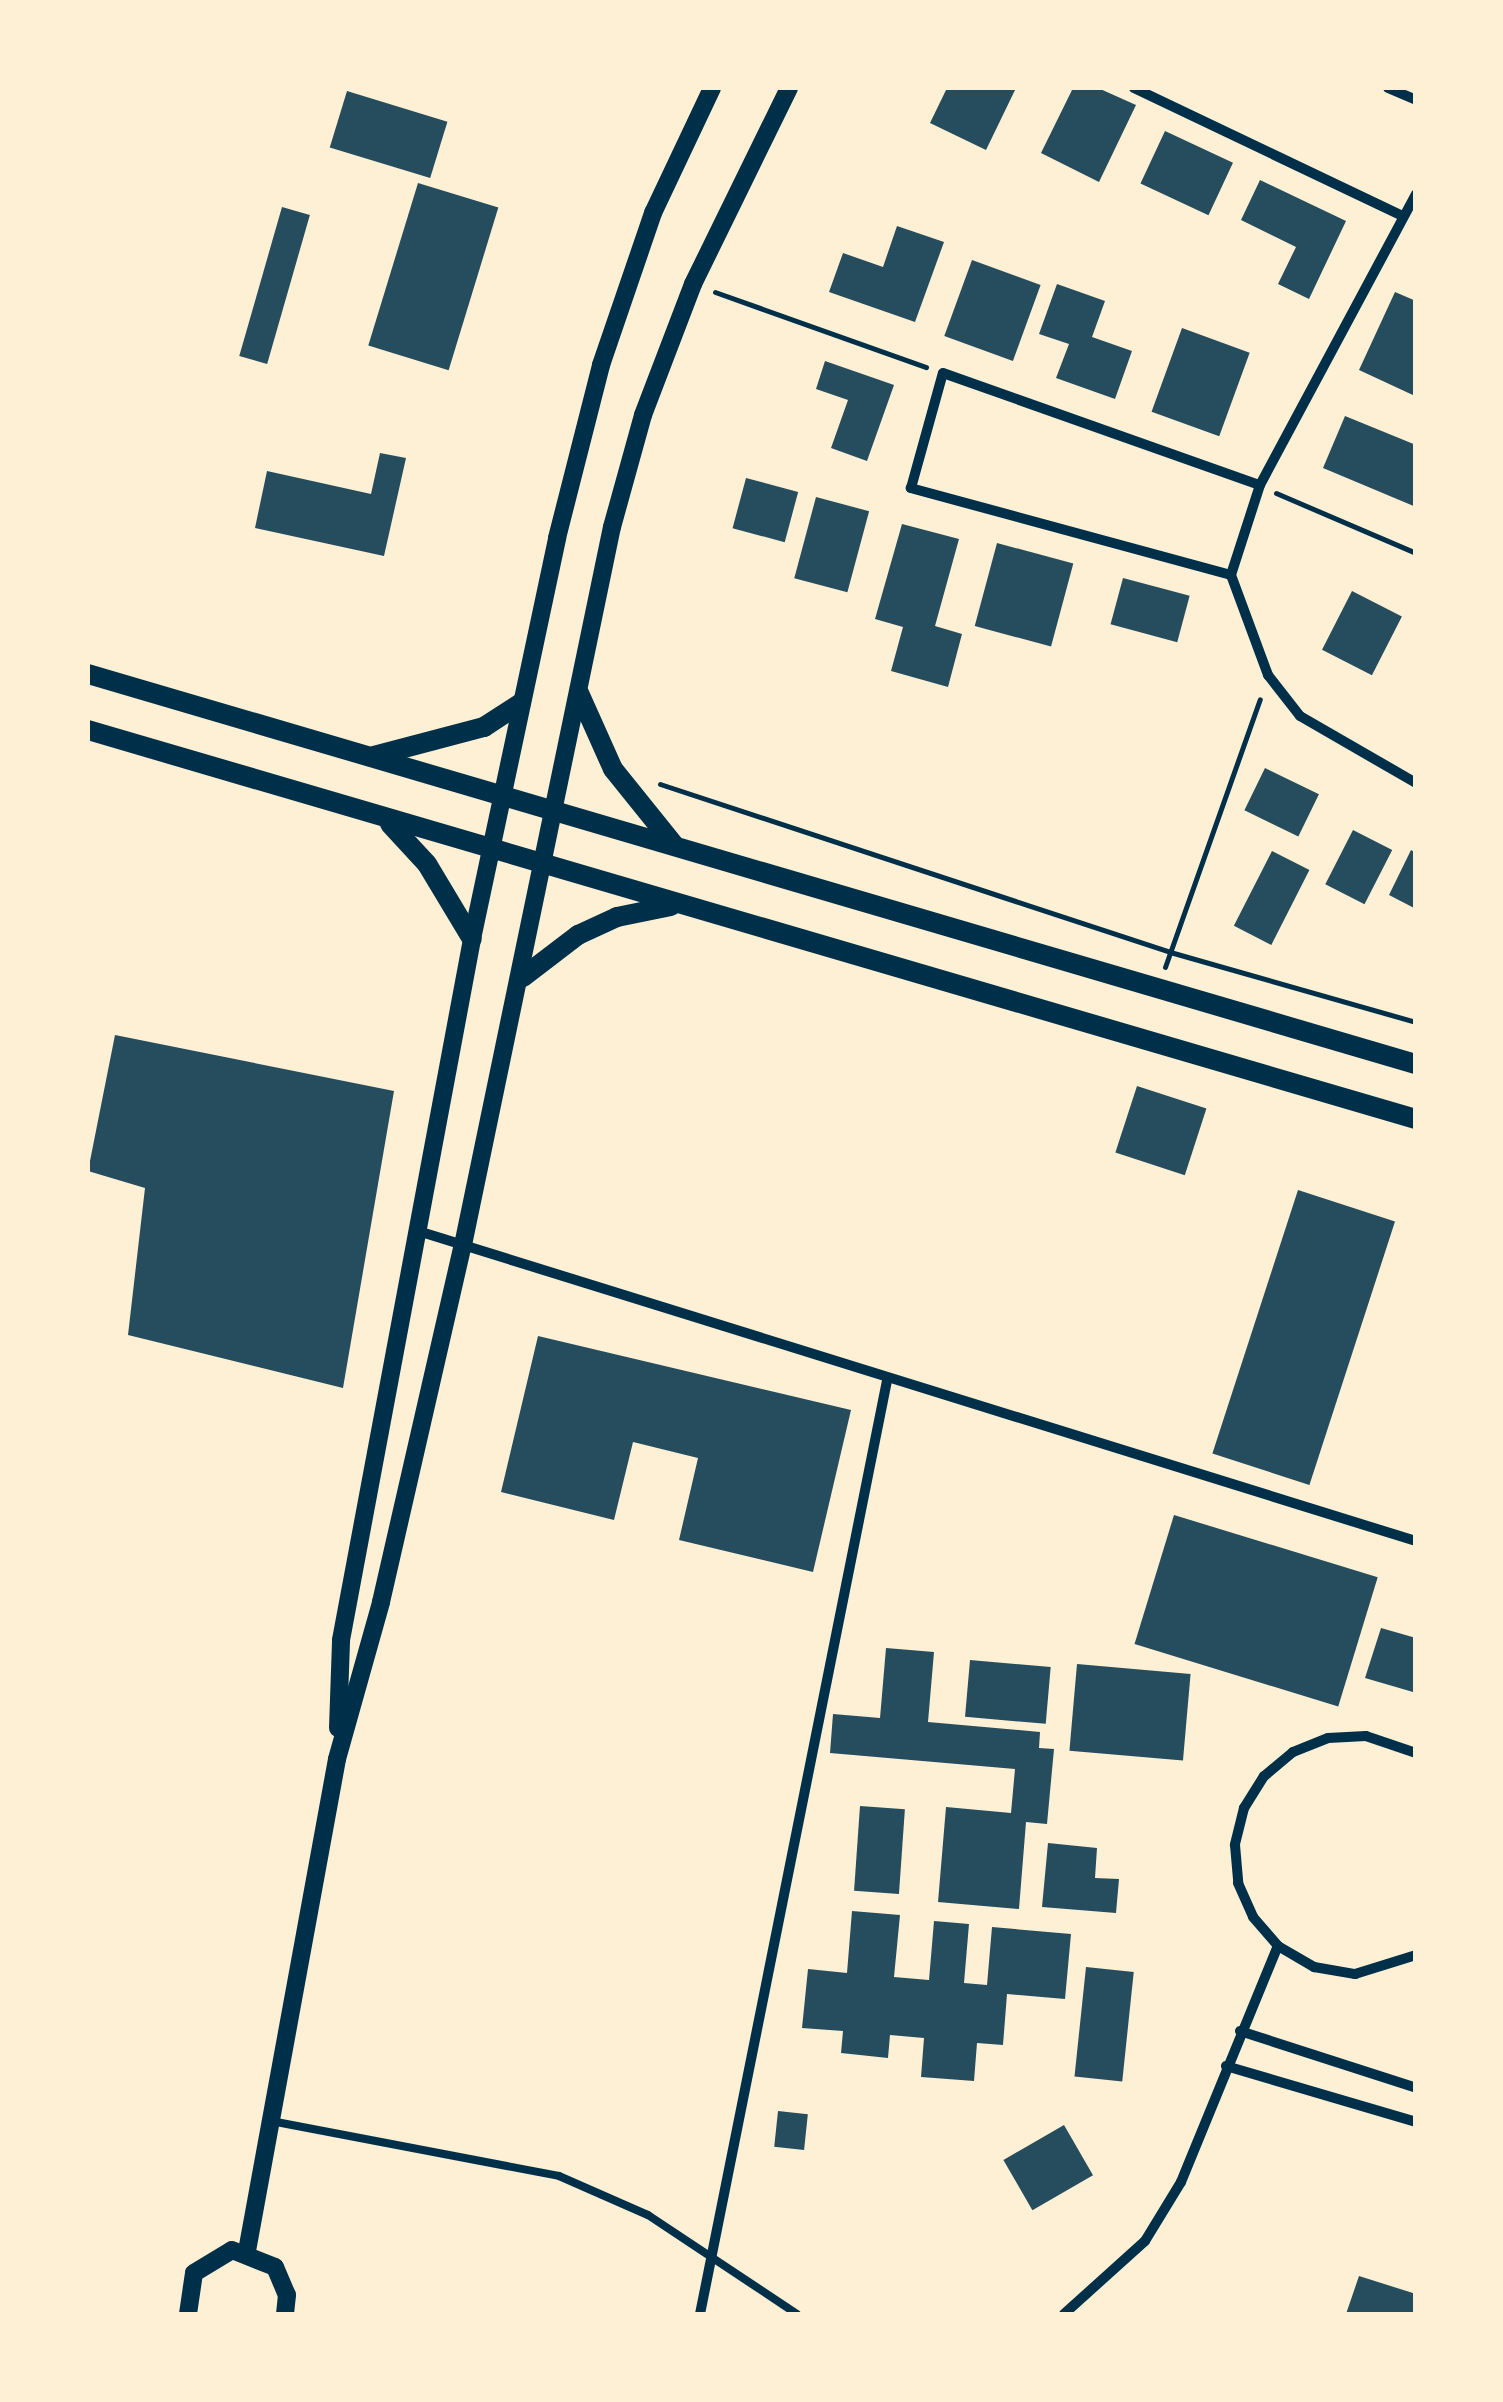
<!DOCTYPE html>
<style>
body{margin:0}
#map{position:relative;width:1503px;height:2402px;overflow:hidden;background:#fdf0d5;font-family:"Asap Condensed",sans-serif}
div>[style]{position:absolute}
.building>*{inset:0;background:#264d5e;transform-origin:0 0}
.path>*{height:5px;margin:-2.5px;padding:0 2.5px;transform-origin:2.5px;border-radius:2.5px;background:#003049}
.service>*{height:8px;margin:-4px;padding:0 4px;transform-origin:4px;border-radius:4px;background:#003049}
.minor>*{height:10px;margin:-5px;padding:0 5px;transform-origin:5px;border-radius:5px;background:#003049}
.tertiary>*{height:18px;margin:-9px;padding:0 9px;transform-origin:9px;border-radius:9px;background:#003049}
.secondary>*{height:20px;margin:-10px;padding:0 10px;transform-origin:10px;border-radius:10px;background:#003049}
span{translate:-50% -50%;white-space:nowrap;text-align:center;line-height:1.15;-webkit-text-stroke:9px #fdf0d5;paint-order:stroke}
.frame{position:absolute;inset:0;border:90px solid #fdf0d5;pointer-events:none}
</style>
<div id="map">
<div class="building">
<div style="clip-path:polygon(947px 88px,1016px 88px,986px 150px,930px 123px)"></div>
<div style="clip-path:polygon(1073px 88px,1098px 88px,1136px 105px,1099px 182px,1041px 153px)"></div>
<div style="left:347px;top:91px;width:105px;height:59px;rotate:17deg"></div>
<div style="left:1165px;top:131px;width:75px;height:58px;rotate:25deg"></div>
<div style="clip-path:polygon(1260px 180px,1346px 221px,1309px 299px,1278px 284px,1296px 247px,1241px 220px)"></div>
<div style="left:418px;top:183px;width:84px;height:170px;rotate:17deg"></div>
<div style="left:282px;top:207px;width:29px;height:155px;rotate:16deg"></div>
<div style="clip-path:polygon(897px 226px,944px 242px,915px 322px,829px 292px,843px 253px,883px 267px)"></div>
<div style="left:972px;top:260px;width:73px;height:81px;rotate:20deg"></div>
<div style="clip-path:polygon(1057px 284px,1105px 301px,1092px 337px,1132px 351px,1115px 399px,1056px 378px,1069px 344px,1039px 334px)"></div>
<div style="clip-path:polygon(1395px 292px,1416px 301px,1415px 396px,1359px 370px)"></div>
<div style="left:1182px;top:328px;width:72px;height:89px;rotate:20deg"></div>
<div style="clip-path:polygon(825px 361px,894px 385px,867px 461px,831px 448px,848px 400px,816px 389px)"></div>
<div style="clip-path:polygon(1345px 416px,1416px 445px,1416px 507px,1323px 468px)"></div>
<div style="clip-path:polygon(380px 453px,406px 458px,384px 556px,255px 528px,267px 471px,371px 494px)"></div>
<div style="left:746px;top:478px;width:54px;height:52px;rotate:15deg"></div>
<div style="left:816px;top:497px;width:55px;height:84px;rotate:15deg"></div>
<div style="clip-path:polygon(902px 524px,959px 539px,935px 626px,962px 634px,948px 687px,891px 671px,903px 627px,875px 619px)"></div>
<div style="left:997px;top:543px;width:79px;height:86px;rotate:15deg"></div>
<div style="left:1123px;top:578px;width:69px;height:48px;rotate:15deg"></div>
<div style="left:1352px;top:591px;width:56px;height:66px;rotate:27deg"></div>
<div style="left:1265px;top:768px;width:60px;height:47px;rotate:26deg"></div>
<div style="left:1353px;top:830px;width:44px;height:61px;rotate:27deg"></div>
<div style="clip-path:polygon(1411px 850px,1416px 853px,1416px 909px,1389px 895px)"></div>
<div style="left:1272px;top:851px;width:42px;height:84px;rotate:27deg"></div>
<div style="clip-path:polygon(115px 1035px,394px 1091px,343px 1388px,128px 1335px,145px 1188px,88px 1171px)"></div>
<div style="left:1137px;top:1086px;width:73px;height:70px;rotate:18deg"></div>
<div style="left:1298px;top:1190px;width:102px;height:277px;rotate:18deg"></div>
<div style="clip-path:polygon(538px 1336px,851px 1410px,813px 1572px,679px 1540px,698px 1458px,633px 1442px,614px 1520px,501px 1492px)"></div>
<div style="left:1174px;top:1515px;width:213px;height:135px;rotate:17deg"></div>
<div style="clip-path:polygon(1381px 1628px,1416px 1638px,1413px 1692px,1365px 1678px)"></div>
<div style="clip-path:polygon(886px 1648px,934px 1652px,928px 1722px,1040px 1732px,1039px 1748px,1054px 1749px,1047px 1824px,1026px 1822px,1019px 1909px,938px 1902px,946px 1807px,1011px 1813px,1015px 1769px,830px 1753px,833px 1714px,880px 1718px)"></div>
<div style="left:970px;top:1660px;width:81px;height:57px;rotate:5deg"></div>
<div style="left:1077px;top:1664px;width:114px;height:87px;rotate:5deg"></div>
<div style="left:860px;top:1806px;width:45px;height:85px;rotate:4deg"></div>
<div style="clip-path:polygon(1048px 1843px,1097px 1848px,1095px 1878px,1119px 1879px,1116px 1913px,1042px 1907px)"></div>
<div style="clip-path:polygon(852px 1911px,900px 1915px,894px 1977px,929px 1980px,934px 1921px,969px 1924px,964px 1983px,987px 1985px,992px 1927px,1071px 1934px,1065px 1999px,1007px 1994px,1003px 2045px,977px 2043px,974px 2081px,921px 2077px,924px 2038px,890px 2035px,888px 2058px,841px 2053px,843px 2031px,802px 2028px,808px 1969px,847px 1973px)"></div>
<div style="left:1086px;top:1967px;width:48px;height:110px;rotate:6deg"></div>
<div style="left:778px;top:2111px;width:30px;height:36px;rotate:6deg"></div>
<div style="left:1064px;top:2125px;width:58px;height:70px;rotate:60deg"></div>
<div style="clip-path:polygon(1359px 2276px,1416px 2294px,1416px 2314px,1346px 2314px)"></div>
</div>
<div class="path">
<div style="left:715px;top:292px;width:224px;rotate:19.6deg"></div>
<div style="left:1276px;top:493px;width:152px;rotate:23.2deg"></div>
<div style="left:660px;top:784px;width:537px;rotate:18.23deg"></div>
<div style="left:1170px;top:952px;width:256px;rotate:15.9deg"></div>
<div style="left:1165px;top:967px;width:284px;rotate:-70.5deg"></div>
</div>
<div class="service">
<div style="left:271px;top:2121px;width:293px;rotate:10.8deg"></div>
<div style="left:559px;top:2176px;width:97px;rotate:23.7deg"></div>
<div style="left:648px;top:2215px;width:179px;rotate:33.6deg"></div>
</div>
<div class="minor">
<div style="left:1134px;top:88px;width:297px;rotate:25.5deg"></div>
<div style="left:1388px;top:88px;width:30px;rotate:23deg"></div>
<div style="left:1416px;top:194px;width:330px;rotate:118.2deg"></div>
<div style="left:1260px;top:485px;width:95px;rotate:107.9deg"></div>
<div style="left:1231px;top:575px;width:107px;rotate:69.7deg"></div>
<div style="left:1268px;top:675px;width:52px;rotate:52deg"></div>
<div style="left:1300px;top:716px;width:134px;rotate:30deg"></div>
<div style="left:1231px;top:575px;width:332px;rotate:-164.8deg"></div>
<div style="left:911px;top:488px;width:119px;rotate:-74.5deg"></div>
<div style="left:943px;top:373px;width:336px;rotate:19.5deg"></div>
<div style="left:418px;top:1231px;width:1045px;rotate:17.26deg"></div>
<div style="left:1416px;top:1753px;width:53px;rotate:-161.2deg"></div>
<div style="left:1366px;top:1736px;width:38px;rotate:177deg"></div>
<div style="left:1328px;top:1738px;width:38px;rotate:158deg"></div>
<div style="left:1293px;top:1752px;width:38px;rotate:140deg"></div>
<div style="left:1264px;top:1776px;width:38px;rotate:122deg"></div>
<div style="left:1244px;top:1808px;width:38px;rotate:104deg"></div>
<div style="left:1235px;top:1845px;width:38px;rotate:85deg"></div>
<div style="left:1238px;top:1883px;width:37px;rotate:66deg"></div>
<div style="left:1253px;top:1917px;width:38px;rotate:49deg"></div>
<div style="left:1278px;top:1946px;width:42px;rotate:30.3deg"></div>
<div style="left:1314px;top:1967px;width:42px;rotate:9.7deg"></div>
<div style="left:1355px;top:1974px;width:64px;rotate:-17.3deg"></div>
<div style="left:1240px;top:2031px;width:185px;rotate:17.9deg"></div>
<div style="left:1226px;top:2066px;width:198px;rotate:16.4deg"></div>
<div style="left:700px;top:2314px;width:952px;rotate:-78.67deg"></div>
<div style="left:1064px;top:2314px;width:109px;rotate:-42deg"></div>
<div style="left:1145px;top:2241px;width:69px;rotate:-58.6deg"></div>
<div style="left:1181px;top:2182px;width:255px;rotate:-67.7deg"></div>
</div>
<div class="tertiary">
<div style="left:338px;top:1728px;width:88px;rotate:-88deg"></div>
<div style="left:341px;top:1640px;width:713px;rotate:-79.41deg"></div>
<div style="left:472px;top:939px;width:410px;rotate:-78deg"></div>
<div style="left:557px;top:538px;width:179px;rotate:-75.7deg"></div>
<div style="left:601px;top:365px;width:161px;rotate:-71.1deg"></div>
<div style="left:653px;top:213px;width:138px;rotate:-64.7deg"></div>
<div style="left:247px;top:2251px;width:500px;rotate:-79.63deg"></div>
<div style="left:337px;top:1759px;width:163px;rotate:-74.3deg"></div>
<div style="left:381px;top:1602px;width:366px;rotate:-77.1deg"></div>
<div style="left:463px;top:1245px;width:733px;rotate:-78.28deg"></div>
<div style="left:612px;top:527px;width:116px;rotate:-74.5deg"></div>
<div style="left:643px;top:415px;width:140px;rotate:-69.1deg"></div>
<div style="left:693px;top:284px;width:218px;rotate:-63.9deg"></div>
<div style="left:188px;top:2314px;width:41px;rotate:-81.7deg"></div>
<div style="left:194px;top:2273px;width:44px;rotate:-31.2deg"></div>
<div style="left:232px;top:2250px;width:46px;rotate:21.6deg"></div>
<div style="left:275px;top:2267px;width:30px;rotate:67deg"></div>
<div style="left:287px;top:2295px;width:19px;rotate:96deg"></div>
</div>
<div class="secondary">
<div style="left:88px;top:674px;width:1384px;rotate:16.37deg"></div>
<div style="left:579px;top:693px;width:83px;rotate:65.9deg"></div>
<div style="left:613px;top:769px;width:97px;rotate:51.2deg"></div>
<div style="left:88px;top:730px;width:1384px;rotate:16.33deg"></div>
<div style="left:374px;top:756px;width:114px;rotate:-14.8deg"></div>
<div style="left:484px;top:727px;width:44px;rotate:-33deg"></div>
<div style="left:390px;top:824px;width:54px;rotate:47.2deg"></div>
<div style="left:427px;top:864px;width:87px;rotate:59deg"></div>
<div style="left:523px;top:977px;width:69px;rotate:-37.4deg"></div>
<div style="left:578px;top:935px;width:43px;rotate:-24.8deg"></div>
<div style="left:617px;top:917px;width:55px;rotate:-11.5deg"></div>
</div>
<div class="frame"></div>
</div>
